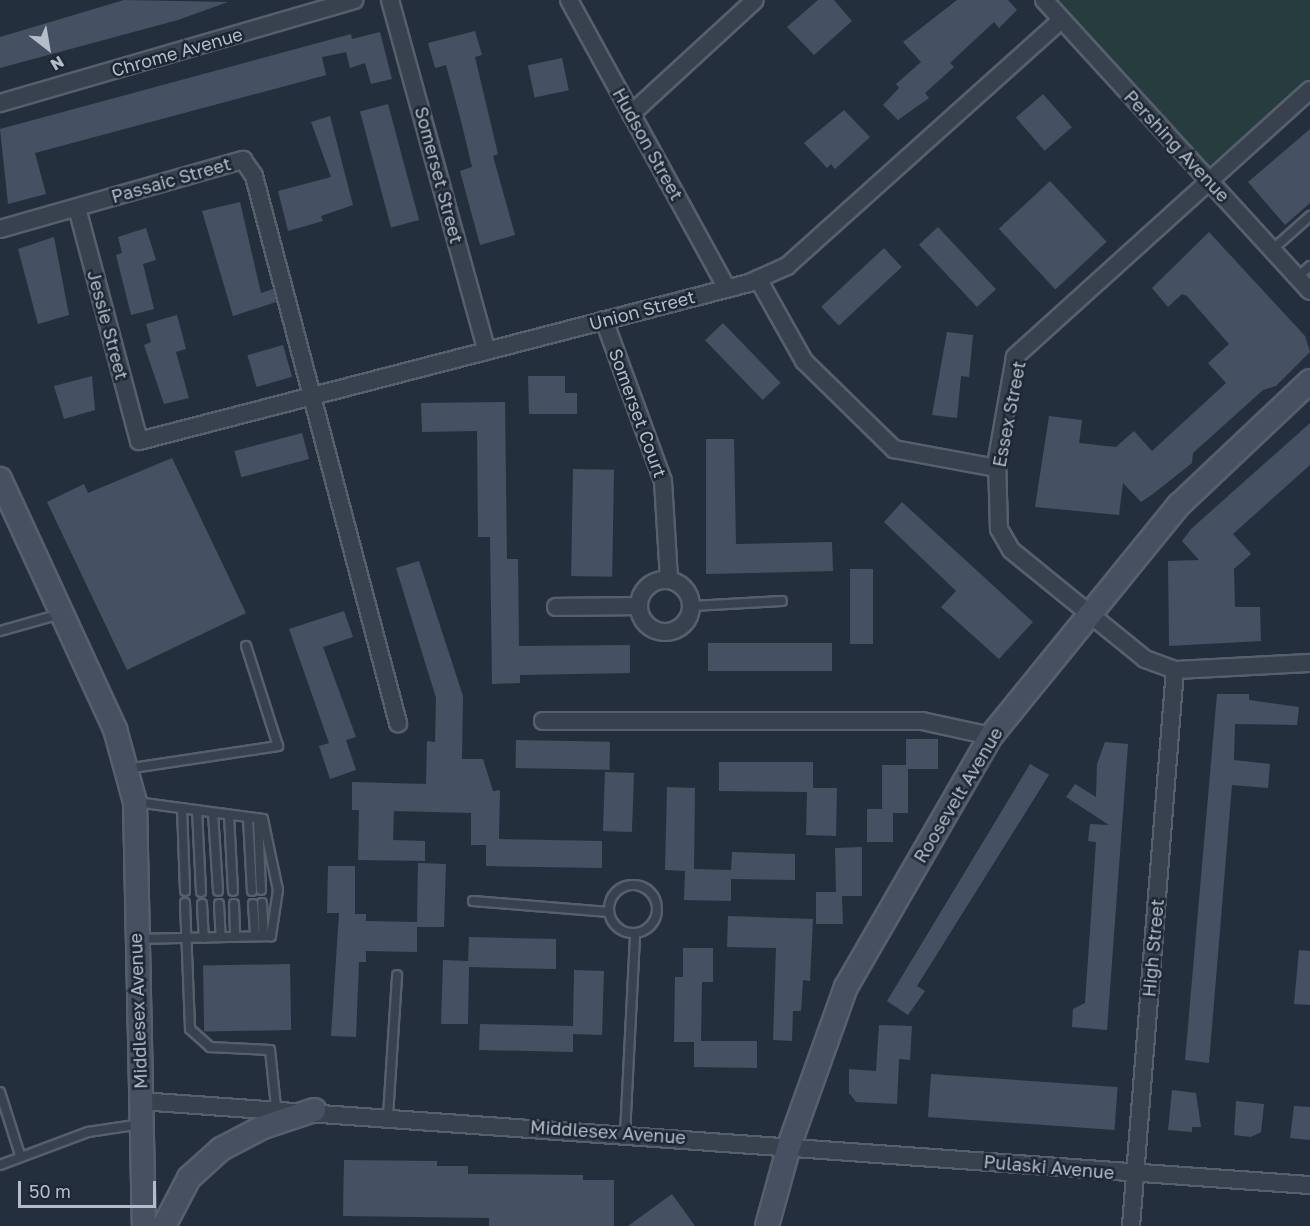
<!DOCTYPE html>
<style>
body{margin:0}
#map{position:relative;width:1310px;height:1226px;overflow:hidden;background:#242f3e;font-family:"Golos Text",sans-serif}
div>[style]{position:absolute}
.green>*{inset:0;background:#263c3f}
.building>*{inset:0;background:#455162;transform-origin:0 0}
.roads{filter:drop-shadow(2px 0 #565f6c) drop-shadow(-2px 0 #565f6c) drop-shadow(0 2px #565f6c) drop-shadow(0 -2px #565f6c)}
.lane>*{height:8px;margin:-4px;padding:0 4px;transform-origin:4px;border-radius:4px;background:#38414e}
.lane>.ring{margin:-4px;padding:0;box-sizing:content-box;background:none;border:8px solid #38414e;border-radius:50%}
.street>*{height:16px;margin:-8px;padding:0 8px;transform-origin:8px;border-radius:8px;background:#38414e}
.street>.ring{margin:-8px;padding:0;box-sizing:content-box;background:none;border:16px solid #38414e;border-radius:50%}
.secondary>*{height:22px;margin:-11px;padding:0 11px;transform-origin:11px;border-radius:11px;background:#465061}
span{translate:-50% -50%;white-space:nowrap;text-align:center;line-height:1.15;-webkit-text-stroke:5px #1d2633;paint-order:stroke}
.street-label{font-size:18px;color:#b4bcc9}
.north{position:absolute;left:18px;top:18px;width:60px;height:60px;-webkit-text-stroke:4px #1d2633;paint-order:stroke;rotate:149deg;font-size:16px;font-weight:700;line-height:24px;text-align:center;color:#b4bcc9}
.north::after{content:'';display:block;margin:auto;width:21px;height:27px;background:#b4bcc9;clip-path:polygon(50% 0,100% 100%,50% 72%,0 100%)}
.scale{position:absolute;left:18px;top:1181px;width:138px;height:27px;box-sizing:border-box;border:3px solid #b4bcc9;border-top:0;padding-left:8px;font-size:18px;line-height:21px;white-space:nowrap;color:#b4bcc9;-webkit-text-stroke:4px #1d2633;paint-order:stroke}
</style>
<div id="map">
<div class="green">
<div style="clip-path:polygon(1045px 0,1310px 0,1310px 82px,1200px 173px)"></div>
</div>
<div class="building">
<div style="clip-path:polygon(124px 0,228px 2px,178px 20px,0 68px,0 37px)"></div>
<div style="clip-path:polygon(818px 0,834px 0,852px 21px,814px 55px,787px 27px)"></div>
<div style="clip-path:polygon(957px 0,1008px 0,1017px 10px,999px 28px,994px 22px,950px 63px,954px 67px,925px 93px,929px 98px,898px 120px,883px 105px,899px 88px,896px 84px,921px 62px,903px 42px)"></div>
<div style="clip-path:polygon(475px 31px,482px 55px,475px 57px,498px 154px,493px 156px,515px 235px,480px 245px,460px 171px,472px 167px,461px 121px,446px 65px,435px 68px,428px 43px)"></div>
<div style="clip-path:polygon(380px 32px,392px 79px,371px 84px,365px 63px,350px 68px,346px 52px,322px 57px,326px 75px,319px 77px,35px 153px,46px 194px,8px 204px,0 129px,351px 34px,352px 39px)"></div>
<div style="left:562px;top:58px;width:33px;height:35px;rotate:78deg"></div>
<div style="left:1043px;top:94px;width:44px;height:36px;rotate:49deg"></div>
<div style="left:388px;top:104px;width:120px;height:29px;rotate:75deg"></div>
<div style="clip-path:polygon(844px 110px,870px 137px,835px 169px,831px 164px,827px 168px,804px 143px)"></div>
<div style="clip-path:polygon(330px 116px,353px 205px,321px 216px,323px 221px,288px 231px,278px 191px,331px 177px,311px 122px)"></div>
<div style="clip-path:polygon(1310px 129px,1310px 203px,1285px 225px,1248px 182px)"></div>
<div style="left:1050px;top:181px;width:83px;height:70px;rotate:47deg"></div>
<div style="clip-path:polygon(240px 202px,261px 293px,273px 289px,276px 302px,233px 316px,202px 211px)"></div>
<div style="left:938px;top:227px;width:85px;height:26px;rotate:47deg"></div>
<div style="clip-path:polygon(146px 228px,156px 260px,143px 264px,154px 309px,131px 315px,116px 255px,122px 253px,118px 237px)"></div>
<div style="clip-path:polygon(1209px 232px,1305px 336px,1310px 352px,1276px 386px,1263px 390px,1193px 453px,1192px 463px,1153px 494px,1141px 502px,1123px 483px,1119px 515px,1035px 507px,1049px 416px,1082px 420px,1079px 443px,1116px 447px,1134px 431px,1152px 451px,1226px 383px,1208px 363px,1229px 344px,1187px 296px,1182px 294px,1168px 307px,1152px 288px)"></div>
<div style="clip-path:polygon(54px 237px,69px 315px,38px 324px,18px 249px)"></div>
<div style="left:884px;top:248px;width:26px;height:86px;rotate:47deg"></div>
<div style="clip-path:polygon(177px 315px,186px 349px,176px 352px,189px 398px,164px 404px,144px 345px,151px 342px,146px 324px)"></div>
<div style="left:723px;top:323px;width:83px;height:25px;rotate:46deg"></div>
<div style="clip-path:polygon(947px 332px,973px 335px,969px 377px,961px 376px,957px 418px,932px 415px)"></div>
<div style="left:283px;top:345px;width:33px;height:37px;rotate:74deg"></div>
<div style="clip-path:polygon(92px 376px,95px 410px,64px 419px,54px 386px)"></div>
<div style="clip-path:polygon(528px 376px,565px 376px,565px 393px,577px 393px,577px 414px,529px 414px)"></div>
<div style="clip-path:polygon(505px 402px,507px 559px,518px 559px,519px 646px,630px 645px,630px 673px,520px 675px,520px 683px,492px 684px,490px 537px,478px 537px,477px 431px,422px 432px,421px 403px)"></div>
<div style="clip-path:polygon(1310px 423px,1310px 465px,1233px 534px,1251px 554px,1234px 569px,1235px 607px,1260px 607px,1261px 641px,1169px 646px,1168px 561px,1199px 560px,1182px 541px,1191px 529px)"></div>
<div style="left:302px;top:433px;width:27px;height:70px;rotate:75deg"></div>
<div style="clip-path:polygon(706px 439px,734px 439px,736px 544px,832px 542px,833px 571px,706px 574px)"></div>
<div style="clip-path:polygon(172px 458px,246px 613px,127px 670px,47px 502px,84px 484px,88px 493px)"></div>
<div style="left:573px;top:469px;width:41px;height:107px;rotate:1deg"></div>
<div style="clip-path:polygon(902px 502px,1033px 622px,999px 659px,941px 607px,956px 591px,884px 522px)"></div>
<div style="clip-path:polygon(419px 561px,463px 696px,462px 759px,483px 759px,493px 791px,500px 790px,499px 839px,602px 841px,602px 868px,486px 866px,486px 845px,471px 845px,471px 813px,394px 811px,393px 840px,425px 841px,425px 861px,358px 860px,359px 810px,352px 810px,352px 782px,426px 784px,427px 741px,435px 742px,436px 698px,396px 568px)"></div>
<div style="left:850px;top:569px;width:23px;height:75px"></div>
<div style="clip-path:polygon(344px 611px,353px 637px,323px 647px,356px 737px,346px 740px,356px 770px,330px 779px,319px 746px,329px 743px,289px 629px)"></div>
<div style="left:832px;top:643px;width:28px;height:124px;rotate:90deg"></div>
<div style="clip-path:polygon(1217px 694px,1249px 694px,1249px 700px,1299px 707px,1297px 725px,1235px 724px,1234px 760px,1270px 764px,1268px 788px,1232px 785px,1209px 1063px,1185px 1060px)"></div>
<div style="clip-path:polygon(906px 739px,938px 739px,938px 769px,908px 769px,908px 813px,893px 813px,893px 842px,867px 842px,867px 809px,882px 809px,882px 765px,906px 765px)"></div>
<div style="left:516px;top:740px;width:94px;height:28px;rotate:1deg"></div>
<div style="clip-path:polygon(1105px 742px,1128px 744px,1107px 1030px,1072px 1027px,1073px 1009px,1085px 1003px,1096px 842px,1088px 841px,1090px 824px,1109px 825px,1066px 797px,1075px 784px,1096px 797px,1097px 764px)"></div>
<div style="clip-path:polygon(719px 762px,813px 762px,813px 788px,837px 788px,836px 836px,806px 835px,807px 792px,719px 791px)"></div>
<div style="clip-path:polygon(1030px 764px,1049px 775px,917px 986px,925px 991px,908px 1015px,887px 1001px)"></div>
<div style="left:605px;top:772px;width:29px;height:59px;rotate:2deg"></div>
<div style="clip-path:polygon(667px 787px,695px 788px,694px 869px,731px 870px,732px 852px,795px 854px,795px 880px,731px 879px,731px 901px,684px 900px,685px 871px,665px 870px)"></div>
<div style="clip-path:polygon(862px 847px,862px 896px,842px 896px,843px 924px,816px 924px,816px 892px,836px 892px,835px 848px)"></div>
<div style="clip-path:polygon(418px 863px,446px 864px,444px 927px,417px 927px,417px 952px,366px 951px,366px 962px,359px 962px,356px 1037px,331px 1036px,339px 913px,327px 913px,328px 866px,355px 866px,355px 914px,366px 914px,366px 921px,417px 922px)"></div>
<div style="clip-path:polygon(728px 916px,813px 919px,810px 981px,803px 980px,801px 1011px,793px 1011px,792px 1041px,773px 1040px,776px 948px,727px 947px)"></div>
<div style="clip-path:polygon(469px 937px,556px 939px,556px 969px,469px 967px,468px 1024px,441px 1024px,443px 960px,468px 961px)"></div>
<div style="clip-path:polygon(683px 948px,713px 948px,713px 982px,702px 982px,701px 1041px,757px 1041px,757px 1068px,694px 1067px,694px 1042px,674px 1042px,675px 977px,683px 977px)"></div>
<div style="clip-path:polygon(1299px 950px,1310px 951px,1310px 1005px,1294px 1004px)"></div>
<div style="left:290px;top:964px;width:66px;height:87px;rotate:89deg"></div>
<div style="clip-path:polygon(574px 970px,604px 971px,602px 1035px,573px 1034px,573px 1052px,479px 1050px,480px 1024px,573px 1026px)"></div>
<div style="clip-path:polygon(879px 1025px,912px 1026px,910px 1060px,899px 1059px,897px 1104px,856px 1102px,849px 1093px,849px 1069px,876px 1071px)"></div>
<div style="left:931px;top:1074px;width:187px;height:43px;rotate:4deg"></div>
<div style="clip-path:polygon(1172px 1090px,1196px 1093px,1201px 1127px,1192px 1127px,1192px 1132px,1168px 1130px)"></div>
<div style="clip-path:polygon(1236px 1101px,1264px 1104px,1261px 1132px,1251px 1137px,1234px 1135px)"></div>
<div style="clip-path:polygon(1294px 1106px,1310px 1107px,1310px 1140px,1290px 1138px)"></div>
<div style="clip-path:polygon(344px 1160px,437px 1161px,437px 1166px,468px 1166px,468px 1174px,583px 1175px,583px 1180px,614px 1180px,614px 1226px,489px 1226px,489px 1218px,343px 1216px)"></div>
<div style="clip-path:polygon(672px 1194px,695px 1226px,628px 1226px)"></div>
</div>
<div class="roads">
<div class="lane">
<div style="left:1273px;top:249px;width:50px;rotate:-41.7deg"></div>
<div style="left:1298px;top:277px;width:16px;rotate:-43deg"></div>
<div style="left:692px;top:606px;width:90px;rotate:-3.2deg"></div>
<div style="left:0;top:631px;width:62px;rotate:-15.8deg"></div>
<div style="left:126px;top:769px;width:154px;rotate:-8.6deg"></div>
<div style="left:278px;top:746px;width:105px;rotate:-107.7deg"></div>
<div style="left:136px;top:802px;width:128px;rotate:7.6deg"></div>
<div style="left:263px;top:819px;width:73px;rotate:78.1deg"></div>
<div style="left:278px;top:890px;width:47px;rotate:98.7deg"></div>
<div style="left:271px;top:936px;width:133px;rotate:178.7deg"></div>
<div style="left:182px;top:808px;width:83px;rotate:87.9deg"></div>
<div style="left:197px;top:810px;width:82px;rotate:87.2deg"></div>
<div style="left:213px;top:813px;width:78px;rotate:86.3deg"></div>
<div style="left:229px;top:815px;width:76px;rotate:87deg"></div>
<div style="left:248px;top:818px;width:73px;rotate:86.9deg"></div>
<div style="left:258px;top:819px;width:71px;rotate:87.6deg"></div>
<div class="ring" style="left:609px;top:885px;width:40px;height:40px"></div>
<div style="left:473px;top:901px;width:136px;rotate:4.6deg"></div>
<div style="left:185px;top:903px;width:126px;rotate:87.7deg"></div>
<div style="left:190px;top:1029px;width:27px;rotate:42deg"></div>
<div style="left:210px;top:1047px;width:60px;rotate:2.9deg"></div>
<div style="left:270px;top:1050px;width:57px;rotate:84deg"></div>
<div style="left:262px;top:903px;width:33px;rotate:87deg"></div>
<div style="left:202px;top:904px;width:34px;rotate:87deg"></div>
<div style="left:219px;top:904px;width:33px;rotate:87deg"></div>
<div style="left:234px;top:904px;width:33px;rotate:88deg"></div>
<div style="left:253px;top:904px;width:32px;rotate:86deg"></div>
<div style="left:0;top:1092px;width:66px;rotate:72.4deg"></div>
<div style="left:388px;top:1116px;width:141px;rotate:-86.3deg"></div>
<div style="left:625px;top:1134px;width:200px;rotate:-87.1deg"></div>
<div style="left:0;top:1165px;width:94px;rotate:-20.6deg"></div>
<div style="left:88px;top:1132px;width:54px;rotate:-8.6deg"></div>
</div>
<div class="street">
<div style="left:390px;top:0;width:364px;rotate:74.6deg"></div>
<div style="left:569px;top:0;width:328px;rotate:61.3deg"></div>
<div style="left:1044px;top:0;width:394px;rotate:47.6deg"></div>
<div style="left:1310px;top:90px;width:398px;rotate:137.9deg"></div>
<div style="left:1015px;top:357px;width:104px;rotate:100deg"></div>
<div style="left:997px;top:459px;width:70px;rotate:88.4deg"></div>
<div style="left:999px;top:529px;width:24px;rotate:60deg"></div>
<div style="left:1011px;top:550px;width:173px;rotate:39.1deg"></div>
<div style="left:1145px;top:659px;width:32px;rotate:20deg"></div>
<div style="left:1175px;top:670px;width:135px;rotate:-3deg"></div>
<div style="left:0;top:103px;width:369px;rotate:-16.2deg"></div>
<div style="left:631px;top:114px;width:168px;rotate:-42.6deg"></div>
<div style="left:77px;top:208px;width:241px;rotate:75.1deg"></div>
<div style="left:139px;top:441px;width:630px;rotate:-14.52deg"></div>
<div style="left:749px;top:283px;width:42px;rotate:-24.1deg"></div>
<div style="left:787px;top:266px;width:368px;rotate:-41.9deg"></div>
<div style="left:0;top:229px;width:253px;rotate:-15.9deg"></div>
<div style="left:243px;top:160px;width:19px;rotate:55deg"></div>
<div style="left:254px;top:176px;width:566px;rotate:75.25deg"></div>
<div style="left:758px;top:279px;width:94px;rotate:60.7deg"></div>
<div style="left:804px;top:361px;width:126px;rotate:44.4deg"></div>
<div style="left:894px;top:449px;width:105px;rotate:10.5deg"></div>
<div style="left:604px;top:320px;width:171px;rotate:69.9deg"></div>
<div style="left:663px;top:481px;width:99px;rotate:86.5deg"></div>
<div class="ring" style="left:639px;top:580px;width:36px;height:36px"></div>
<div style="left:556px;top:607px;width:82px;rotate:-0.7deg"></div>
<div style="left:543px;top:721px;width:379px"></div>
<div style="left:922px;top:721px;width:71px;rotate:12.3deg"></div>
<div style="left:140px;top:1101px;width:1173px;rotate:4.11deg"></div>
<div style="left:1131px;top:1226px;width:558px;rotate:-85.48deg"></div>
</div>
<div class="secondary">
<div style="left:0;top:479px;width:275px;rotate:65.3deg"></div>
<div style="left:115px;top:729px;width:76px;rotate:74.7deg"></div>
<div style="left:135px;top:802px;width:424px;rotate:88.8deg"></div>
<div style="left:164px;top:1226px;width:54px;rotate:-62.5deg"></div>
<div style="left:189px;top:1178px;width:43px;rotate:-42.2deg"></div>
<div style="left:221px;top:1149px;width:47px;rotate:-27.6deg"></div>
<div style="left:263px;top:1127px;width:54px;rotate:-18.4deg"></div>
<div style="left:767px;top:1226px;width:83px;rotate:-74.6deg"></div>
<div style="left:789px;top:1146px;width:169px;rotate:-70.3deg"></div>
<div style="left:846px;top:987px;width:290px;rotate:-60deg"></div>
<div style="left:991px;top:736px;width:298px;rotate:-50.9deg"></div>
<div style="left:1179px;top:505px;width:180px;rotate:-43.4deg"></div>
</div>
</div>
<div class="street-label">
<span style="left:177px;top:52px;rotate:-16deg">Chrome Avenue</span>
<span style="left:648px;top:144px;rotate:61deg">Hudson Street</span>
<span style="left:1177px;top:146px;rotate:47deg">Pershing Avenue</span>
<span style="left:439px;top:175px;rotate:75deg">Somerset Street</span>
<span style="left:171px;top:180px;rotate:-16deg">Passaic Street</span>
<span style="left:642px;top:310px;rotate:-15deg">Union Street</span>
<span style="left:108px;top:325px;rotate:75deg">Jessie Street</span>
<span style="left:638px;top:413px;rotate:70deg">Somerset Court</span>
<span style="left:1009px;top:414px;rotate:-79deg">Essex Street</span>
<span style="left:958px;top:795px;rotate:-59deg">Roosevelt Avenue</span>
<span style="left:1153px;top:948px;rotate:-85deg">High Street</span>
<span style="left:138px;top:1011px;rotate:-92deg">Middlesex Avenue</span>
<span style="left:608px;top:1132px;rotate:4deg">Middlesex Avenue</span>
<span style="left:1049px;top:1167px;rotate:5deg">Pulaski Avenue</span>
</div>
<div class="north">N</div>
<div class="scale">50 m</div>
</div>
